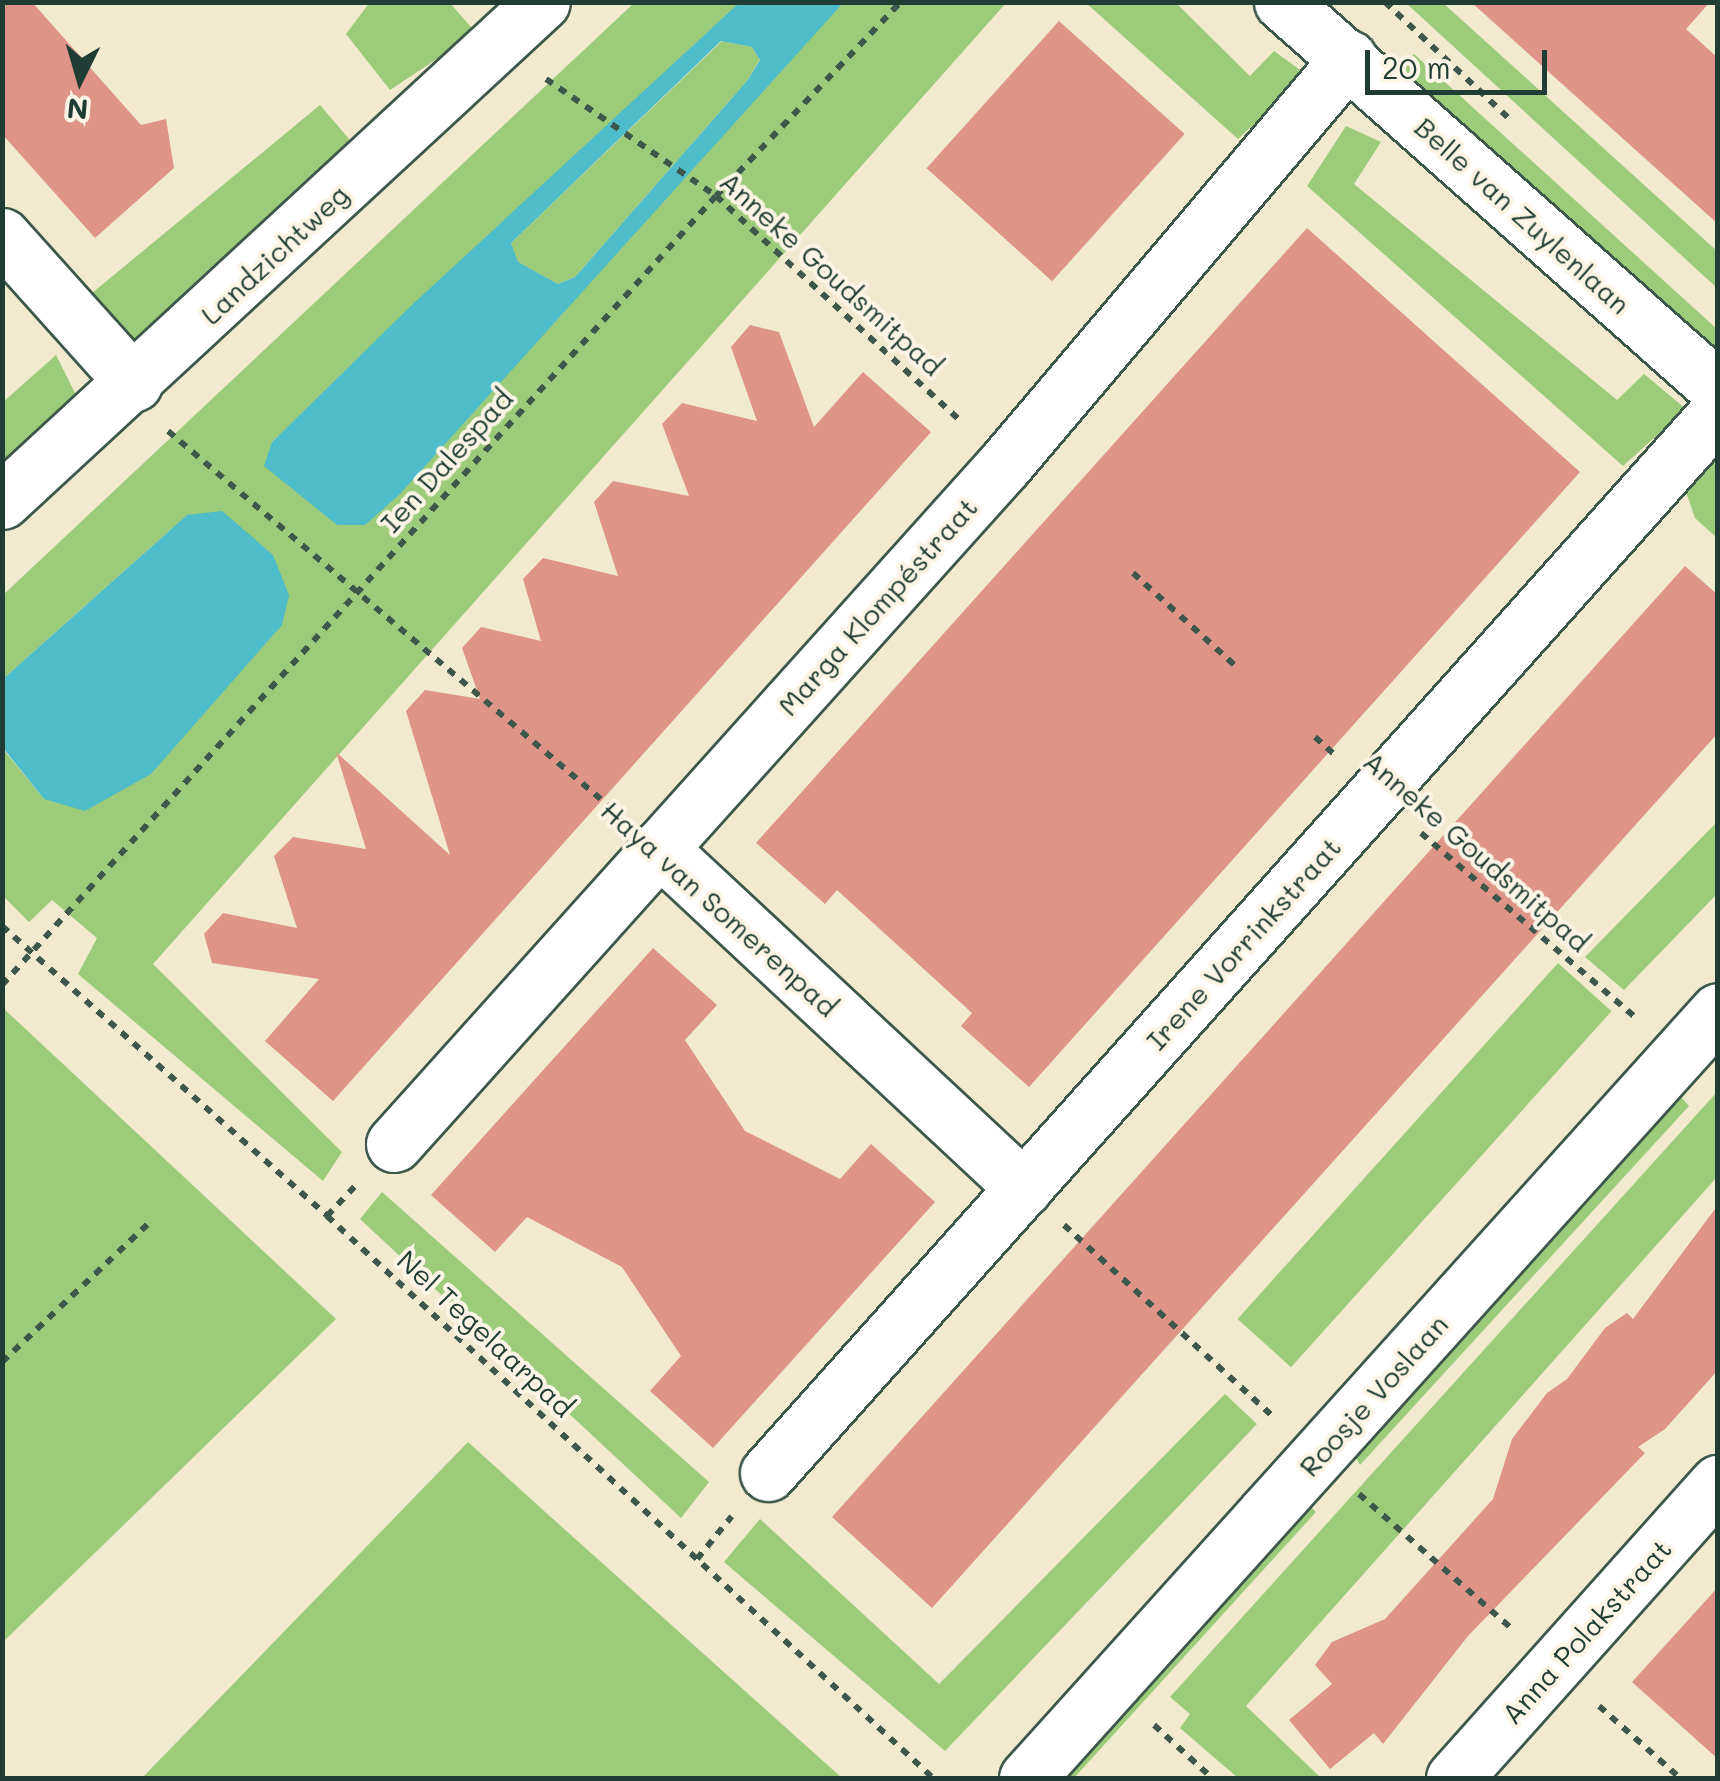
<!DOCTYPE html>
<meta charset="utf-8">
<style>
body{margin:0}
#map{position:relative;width:1720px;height:1781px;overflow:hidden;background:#f1eacf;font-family:Mali,sans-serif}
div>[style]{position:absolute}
.green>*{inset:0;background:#9ccb7a;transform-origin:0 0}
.water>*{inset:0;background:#4fbcc9}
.building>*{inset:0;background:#de9588;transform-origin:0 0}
.path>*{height:6px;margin-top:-3px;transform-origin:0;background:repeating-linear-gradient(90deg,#3e574b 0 8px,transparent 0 16px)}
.roads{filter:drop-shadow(2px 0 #3e574b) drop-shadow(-2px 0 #3e574b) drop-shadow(0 2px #3e574b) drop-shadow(0 -2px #3e574b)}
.minor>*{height:55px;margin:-27.5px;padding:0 27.5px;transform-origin:27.5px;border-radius:27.5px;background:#fff}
.tertiary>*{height:55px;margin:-27.5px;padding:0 27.5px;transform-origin:27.5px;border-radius:27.5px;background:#fff}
span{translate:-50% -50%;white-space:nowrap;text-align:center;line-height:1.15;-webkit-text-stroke:8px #fcf5e5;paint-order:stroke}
.street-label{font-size:28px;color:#1f3d34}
.frame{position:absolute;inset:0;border:5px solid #1f3d34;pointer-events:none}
.north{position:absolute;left:30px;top:30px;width:100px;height:100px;-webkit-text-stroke:8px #fcf5e5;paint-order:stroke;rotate:185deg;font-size:28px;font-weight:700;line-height:40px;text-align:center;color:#1f3d34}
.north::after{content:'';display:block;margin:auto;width:35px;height:45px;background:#1f3d34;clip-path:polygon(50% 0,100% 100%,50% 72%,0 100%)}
.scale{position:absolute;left:1365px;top:50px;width:182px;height:45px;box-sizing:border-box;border:5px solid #1f3d34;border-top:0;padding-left:12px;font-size:30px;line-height:35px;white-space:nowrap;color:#1f3d34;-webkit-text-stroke:8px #fcf5e5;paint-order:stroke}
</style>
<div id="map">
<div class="green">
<div style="clip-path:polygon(370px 2px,450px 3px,476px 33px,390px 90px,346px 34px)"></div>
<div style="clip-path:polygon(634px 3px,739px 3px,272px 442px,337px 525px,843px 3px,1006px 3px,153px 964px,342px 1152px,323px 1181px,78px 974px,97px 938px,52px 900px,29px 922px,3px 896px,2px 748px,44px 799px,187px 515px,3px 679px,3px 595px)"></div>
<div style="clip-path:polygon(1086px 3px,1176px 3px,1250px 76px,1274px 51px,1307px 75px,1238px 139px)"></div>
<div style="clip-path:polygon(1406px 3px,1443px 3px,1717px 251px,1717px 288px)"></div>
<div style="clip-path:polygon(722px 41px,752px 47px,760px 59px,747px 81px,575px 277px,558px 284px,517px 262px,511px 243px)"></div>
<div style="clip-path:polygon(1414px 54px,1717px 329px,1717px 361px,1394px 73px)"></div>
<div style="clip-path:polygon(320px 105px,355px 146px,138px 345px,86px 298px)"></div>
<div style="clip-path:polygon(1346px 126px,1381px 142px,1354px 184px,1617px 400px,1644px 374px,1686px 409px,1623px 466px,1307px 186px)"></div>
<div style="clip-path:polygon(56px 355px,76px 395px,3px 461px,2px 403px)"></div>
<div style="clip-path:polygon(1717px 449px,1717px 538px,1695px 518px,1683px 483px)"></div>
<div style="clip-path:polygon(1717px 822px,1717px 894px,1624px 990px,1585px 957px)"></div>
<div style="left:1558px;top:963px;width:72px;height:479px;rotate:42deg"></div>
<div style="clip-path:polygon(2px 1007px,336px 1319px,3px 1642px,2px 1642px)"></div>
<div style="clip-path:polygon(1672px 1087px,1689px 1106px,1360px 1465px,1350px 1448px)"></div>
<div style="clip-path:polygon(1717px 1092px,1717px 1177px,1246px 1706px,1321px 1778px,1238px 1778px,1180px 1728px,1190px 1714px,1170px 1697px)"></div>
<div style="clip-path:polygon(382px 1192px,709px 1482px,681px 1518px,360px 1219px)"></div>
<div style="clip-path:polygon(1225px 1394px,1257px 1424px,945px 1751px,724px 1562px,760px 1519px,939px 1684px)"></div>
<div style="clip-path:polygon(468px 1442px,543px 1510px,842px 1778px,142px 1778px)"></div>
<div style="clip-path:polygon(1302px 1499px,1316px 1512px,1074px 1778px,1054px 1778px)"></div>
</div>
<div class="water">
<div style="clip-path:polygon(evenodd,739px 3px,843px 3px,399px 495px,365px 525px,337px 525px,264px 466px,272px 442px,413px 304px,739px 3px,721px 41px,752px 47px,760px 60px,747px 81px,575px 277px,558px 284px,518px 262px,511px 243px,721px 41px)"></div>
<div style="clip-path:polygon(222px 511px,273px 555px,289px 595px,282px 625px,151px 774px,85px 811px,44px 799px,3px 748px,3px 679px,187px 515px)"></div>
</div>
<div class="building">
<div style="clip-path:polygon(2px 2px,32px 2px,141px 125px,166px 119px,174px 168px,95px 238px,2px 134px)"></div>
<div style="clip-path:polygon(1471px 2px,1710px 2px,1686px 29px,1718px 58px,1718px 224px)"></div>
<div style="left:1059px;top:21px;width:169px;height:198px;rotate:42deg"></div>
<div style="clip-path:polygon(1307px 228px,1580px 472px,1029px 1087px,961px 1026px,972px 1013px,837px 890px,825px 904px,756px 843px)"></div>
<div style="clip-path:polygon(750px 325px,779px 332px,814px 427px,863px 372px,931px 432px,333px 1101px,265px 1041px,319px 979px,212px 963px,204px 934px,223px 913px,297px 928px,274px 856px,293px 837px,366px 849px,336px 752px,450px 855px,406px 711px,425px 690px,480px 699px,462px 648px,481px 627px,541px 641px,523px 579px,543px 558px,618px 576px,594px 502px,613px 481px,689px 496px,662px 424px,682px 403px,757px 421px,731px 347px)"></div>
<div style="clip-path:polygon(1685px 566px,1718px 595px,1718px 733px,932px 1608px,832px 1517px)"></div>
<div style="clip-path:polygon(653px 948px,717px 1005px,685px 1040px,745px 1131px,840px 1179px,871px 1144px,935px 1202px,713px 1448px,650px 1391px,681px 1356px,622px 1267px,527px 1217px,495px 1252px,431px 1195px)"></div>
<div style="clip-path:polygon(1718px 1205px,1718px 1370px,1665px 1429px,1638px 1447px,1645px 1453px,1468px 1636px,1383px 1744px,1374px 1733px,1330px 1769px,1289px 1720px,1332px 1684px,1315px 1665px,1332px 1642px,1385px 1619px,1493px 1499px,1512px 1439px,1547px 1393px,1567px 1379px,1605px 1328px,1627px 1313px,1633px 1319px)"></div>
<div style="clip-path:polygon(1718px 1587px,1718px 1759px,1632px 1682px)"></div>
</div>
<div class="path">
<div style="left:1385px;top:2px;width:175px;rotate:43.2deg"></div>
<div style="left:546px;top:79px;width:206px;rotate:34.5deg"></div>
<div style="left:716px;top:196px;width:335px;rotate:42.6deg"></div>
<div style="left:168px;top:431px;width:588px;rotate:40.38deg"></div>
<div style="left:1133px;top:573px;width:144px;rotate:42.2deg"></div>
<div style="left:1315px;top:737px;width:25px;rotate:42deg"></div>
<div style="left:1421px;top:833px;width:282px;rotate:40.7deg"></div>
<div style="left:2px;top:926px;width:436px;rotate:41.7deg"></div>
<div style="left:327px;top:1216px;width:826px;rotate:42.84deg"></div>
<div style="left:2px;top:985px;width:1064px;rotate:-47.86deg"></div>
<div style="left:716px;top:196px;width:268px;rotate:-46.4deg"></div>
<div style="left:327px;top:1216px;width:44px;rotate:-46.8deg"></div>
<div style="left:1064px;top:1225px;width:287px;rotate:42.5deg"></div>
<div style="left:2px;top:1362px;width:207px;rotate:-43.4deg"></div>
<div style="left:1359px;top:1494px;width:203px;rotate:41.4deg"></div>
<div style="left:697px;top:1559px;width:55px;rotate:-50.9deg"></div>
<div style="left:1599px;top:1706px;width:108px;rotate:41.6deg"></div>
<div style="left:1154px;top:1725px;width:79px;rotate:42.4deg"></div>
</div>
<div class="roads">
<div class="minor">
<div style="left:2px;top:236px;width:198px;rotate:48.1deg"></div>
<div style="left:2px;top:501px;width:735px;rotate:-42.74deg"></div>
<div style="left:659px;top:848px;width:499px;rotate:43deg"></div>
<div style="left:394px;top:1144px;width:914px;rotate:-48.06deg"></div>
<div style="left:1005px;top:464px;width:532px;rotate:-49.73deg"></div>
<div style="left:768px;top:1473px;width:1424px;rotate:-48.16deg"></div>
<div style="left:1454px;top:1778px;width:396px;rotate:-48.2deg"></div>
</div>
<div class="tertiary">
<div style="left:1282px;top:2px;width:583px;rotate:41.59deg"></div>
<div style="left:1027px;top:1778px;width:1032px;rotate:-47.98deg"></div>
</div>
</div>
<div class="street-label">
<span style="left:1523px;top:215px;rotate:42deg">Belle van Zuylenlaan</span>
<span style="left:274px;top:254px;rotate:-43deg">Landzichtweg</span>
<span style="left:832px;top:273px;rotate:42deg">Anneke Goudsmitpad</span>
<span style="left:446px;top:460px;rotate:-48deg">Ien Dalespad</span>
<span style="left:877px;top:606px;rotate:-48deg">Marga Klompéstraat</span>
<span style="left:1477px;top:851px;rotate:41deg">Anneke Goudsmitpad</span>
<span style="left:720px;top:908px;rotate:42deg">Haya van Somerenpad</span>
<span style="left:1243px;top:943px;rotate:-48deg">Irene Vorrinkstraat</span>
<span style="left:486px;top:1333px;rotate:43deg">Nel Tegelaarpad</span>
<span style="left:1373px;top:1395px;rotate:-48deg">Roosje Voslaan</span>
<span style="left:1586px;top:1631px;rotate:-48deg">Anna Polakstraat</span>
</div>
<div class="frame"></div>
<div class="north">N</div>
<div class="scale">20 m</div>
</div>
